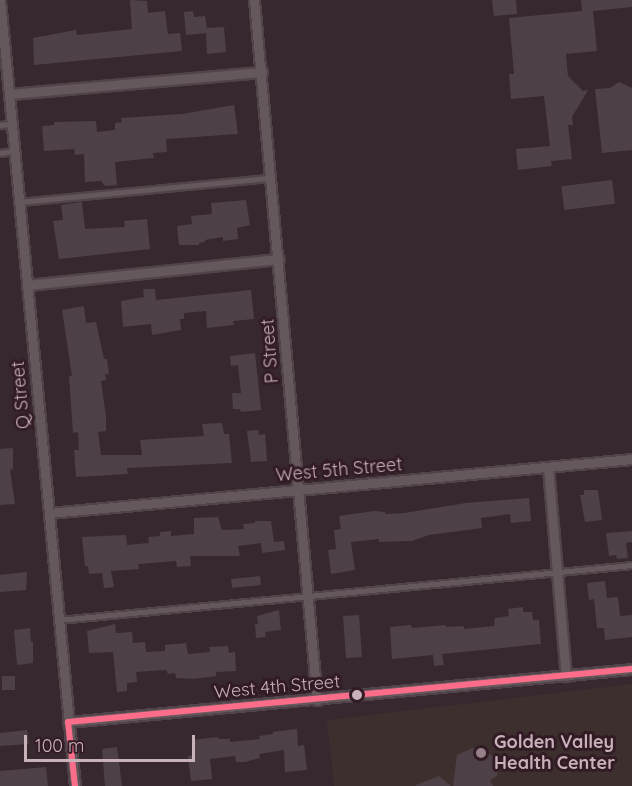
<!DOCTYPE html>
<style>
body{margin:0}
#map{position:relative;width:632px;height:786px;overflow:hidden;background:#37282f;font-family:Quicksand,sans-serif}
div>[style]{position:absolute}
.medical>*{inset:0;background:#3d2f2e}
.building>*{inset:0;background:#4d4046;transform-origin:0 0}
.roads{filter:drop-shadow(2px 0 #50444a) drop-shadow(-2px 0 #50444a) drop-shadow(0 2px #50444a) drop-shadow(0 -2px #50444a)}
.lane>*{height:4.5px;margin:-2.25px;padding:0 2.25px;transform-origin:2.25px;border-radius:2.25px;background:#65585d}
.street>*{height:9px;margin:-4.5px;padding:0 4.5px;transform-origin:4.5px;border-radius:4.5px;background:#65585d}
.bus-1>*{height:6px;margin:-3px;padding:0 3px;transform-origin:3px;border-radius:3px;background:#fb6d88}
.dots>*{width:16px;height:16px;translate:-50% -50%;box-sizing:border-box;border:3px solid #321b25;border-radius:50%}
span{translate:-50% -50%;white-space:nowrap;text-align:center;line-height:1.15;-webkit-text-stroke:6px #321b25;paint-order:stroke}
.street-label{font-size:18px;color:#c9b1ba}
.poi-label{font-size:18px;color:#c9b1ba;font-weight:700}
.left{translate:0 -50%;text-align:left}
.scale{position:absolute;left:24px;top:735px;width:171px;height:27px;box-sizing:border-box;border:3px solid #c9b1ba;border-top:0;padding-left:8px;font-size:18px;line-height:21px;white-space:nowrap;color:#c9b1ba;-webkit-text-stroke:4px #321b25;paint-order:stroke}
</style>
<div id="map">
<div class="medical">
<div style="clip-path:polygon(632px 684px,632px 786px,334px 786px,327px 720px)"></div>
</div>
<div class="building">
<div style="clip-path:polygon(130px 0,147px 1px,148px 13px,165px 11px,168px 34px,180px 33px,182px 51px,34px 65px,33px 38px,76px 30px,77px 35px,132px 29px)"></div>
<div style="clip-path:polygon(492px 0,516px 0,517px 14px,494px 16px)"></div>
<div style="clip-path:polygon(581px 0,632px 0,632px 7px,593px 11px,597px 51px,566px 54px,568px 76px,583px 91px,588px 90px,572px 117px,573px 125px,568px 125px,572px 159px,551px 161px,552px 166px,518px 170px,516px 149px,550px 146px,544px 96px,511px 99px,509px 74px,514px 74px,509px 18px,582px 11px)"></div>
<div style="clip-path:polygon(193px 11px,194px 17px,205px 16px,207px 28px,224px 27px,226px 52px,207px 54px,206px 33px,186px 35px,184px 12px)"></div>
<div style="clip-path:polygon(619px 82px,632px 88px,632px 150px,602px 153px,595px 89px,610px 88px)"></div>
<div style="clip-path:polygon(234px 105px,238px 134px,166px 139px,167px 152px,153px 153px,154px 158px,115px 162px,117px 185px,105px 186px,101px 181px,85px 182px,84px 154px,75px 155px,74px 149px,44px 151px,42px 126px,54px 125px,54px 122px,96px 121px,97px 132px,115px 130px,115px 123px,122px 122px,121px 118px,182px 114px)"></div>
<div style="left:612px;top:180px;width:24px;height:51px;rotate:83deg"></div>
<div style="clip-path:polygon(246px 200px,250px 225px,237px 228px,238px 239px,223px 241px,223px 237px,205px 240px,205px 242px,199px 243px,199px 245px,179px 245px,177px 226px,192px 224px,191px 216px,212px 214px,211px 203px)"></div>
<div style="clip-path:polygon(82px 202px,85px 229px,125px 227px,124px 221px,147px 219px,150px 249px,59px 259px,53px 221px,63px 220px,61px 205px)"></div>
<div style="clip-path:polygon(143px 289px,155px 289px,156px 300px,251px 290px,254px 319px,233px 321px,234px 325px,207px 328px,206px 311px,184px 313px,184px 319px,180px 319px,181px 330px,152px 335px,151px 324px,123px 327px,121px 301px,144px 297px)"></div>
<div style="clip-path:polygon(84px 306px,86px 323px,96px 322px,104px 359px,107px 359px,109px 374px,105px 374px,106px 380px,101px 381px,106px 416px,106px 431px,98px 432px,101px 455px,142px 455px,140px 440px,204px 436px,202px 424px,222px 423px,224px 434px,229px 434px,232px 463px,127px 468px,128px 474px,76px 477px,74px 450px,79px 450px,78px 432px,73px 433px,69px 376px,72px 376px,62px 310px)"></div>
<div style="clip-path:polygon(255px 353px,261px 410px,241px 412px,240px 409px,233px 409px,232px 393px,241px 393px,238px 365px,231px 366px,230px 356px)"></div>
<div style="clip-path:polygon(258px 430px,259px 435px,265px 434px,267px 461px,251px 462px,247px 431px)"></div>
<div style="clip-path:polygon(13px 448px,13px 469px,10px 470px,15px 504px,0 505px,0 449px)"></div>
<div style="clip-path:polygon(584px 490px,598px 490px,602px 520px,585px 522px,580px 495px,584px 495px)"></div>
<div style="clip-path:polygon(529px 498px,531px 521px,511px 523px,510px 514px,481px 518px,482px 528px,429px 535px,412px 541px,379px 542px,379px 539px,351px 542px,355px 570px,331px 574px,328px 550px,336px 549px,334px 530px,341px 529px,339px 516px,374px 511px,385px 512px,385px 514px,404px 513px,466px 503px)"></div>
<div style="clip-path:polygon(218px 517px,222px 530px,244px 529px,243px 524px,255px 523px,255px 521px,271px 521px,274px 542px,284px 541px,285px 550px,262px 553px,261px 543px,238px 546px,240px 556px,190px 556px,191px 566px,177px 567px,176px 561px,138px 564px,139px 569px,111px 571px,114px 587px,104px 588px,102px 573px,89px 574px,88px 566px,85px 566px,82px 537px,126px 535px,127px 545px,149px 543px,148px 537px,160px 536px,160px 532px,171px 531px,171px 536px,194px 534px,194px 518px)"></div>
<div style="clip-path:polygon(632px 531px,632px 542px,626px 543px,628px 558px,617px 559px,616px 555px,609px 556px,606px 533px)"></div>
<div style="clip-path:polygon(27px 572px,26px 590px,0 592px,0 575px)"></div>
<div style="left:260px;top:576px;width:9px;height:29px;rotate:84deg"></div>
<div style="clip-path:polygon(605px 581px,607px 598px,618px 597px,620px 616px,632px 615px,632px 637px,605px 640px,604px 628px,597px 628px,594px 599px,589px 600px,587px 583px)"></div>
<div style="clip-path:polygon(523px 607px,523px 612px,532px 612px,533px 620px,539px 620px,541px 644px,442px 654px,444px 665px,434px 666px,433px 655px,392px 659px,390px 627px,411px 625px,412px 628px,446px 625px,446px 627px,464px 626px,464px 629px,494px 626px,495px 618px,509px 616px,508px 609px)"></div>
<div style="clip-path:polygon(279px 610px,281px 630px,265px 632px,266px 637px,256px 638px,255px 624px,258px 624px,257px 616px)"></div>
<div style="left:359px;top:615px;width:42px;height:16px;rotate:86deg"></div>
<div style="clip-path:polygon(115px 624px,116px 633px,132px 632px,133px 643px,145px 642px,146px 652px,165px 651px,165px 645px,186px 643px,188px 654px,210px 652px,209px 647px,228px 646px,229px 653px,235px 652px,236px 671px,216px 672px,216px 676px,193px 679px,176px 678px,175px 673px,168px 674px,166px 670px,136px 672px,137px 682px,127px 683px,127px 691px,117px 692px,113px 652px,89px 653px,87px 631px)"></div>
<div style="clip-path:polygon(30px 628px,31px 642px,33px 642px,33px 663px,17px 665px,14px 630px)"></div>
<div style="left:15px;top:676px;width:14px;height:13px;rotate:90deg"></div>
<div style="clip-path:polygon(297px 729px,298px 746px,304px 745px,307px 770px,285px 772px,284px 750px,259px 754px,260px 758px,245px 762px,236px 762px,235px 756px,210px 759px,212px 779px,191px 781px,188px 756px,194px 755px,193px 740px,218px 737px,218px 739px,230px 739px,230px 742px,260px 739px,259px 736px,273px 734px,273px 732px)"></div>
<div style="clip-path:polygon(27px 730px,29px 744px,0 746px,0 733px)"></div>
<div style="clip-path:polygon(117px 747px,122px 786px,105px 786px,102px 749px)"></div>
<div style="clip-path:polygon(473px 748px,485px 750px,498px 760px,497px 776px,490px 780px,493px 786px,453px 786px,457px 755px)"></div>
<div style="clip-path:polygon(46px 767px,48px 786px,0 786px,0 771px)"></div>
<div style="clip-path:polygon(439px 776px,451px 786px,416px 786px,416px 785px)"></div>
</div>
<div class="roads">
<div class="lane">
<div style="left:0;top:125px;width:12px;rotate:-5deg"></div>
<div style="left:0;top:153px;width:15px;rotate:-8deg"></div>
<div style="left:19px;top:202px;width:251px;rotate:-5.5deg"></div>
<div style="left:59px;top:620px;width:576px;rotate:-5.48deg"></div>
</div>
<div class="street">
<div style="left:0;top:0;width:790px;rotate:84.55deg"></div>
<div style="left:254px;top:0;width:703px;rotate:84.86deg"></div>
<div style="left:9px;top:94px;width:254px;rotate:-5deg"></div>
<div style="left:27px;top:285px;width:253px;rotate:-5.9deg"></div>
<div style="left:548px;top:467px;width:210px;rotate:85.1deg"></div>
<div style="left:49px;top:513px;width:585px;rotate:-5.29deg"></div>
<div style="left:68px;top:722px;width:566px;rotate:-5.37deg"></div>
</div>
</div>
<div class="bus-1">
<div style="left:75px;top:786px;width:64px;rotate:-96.2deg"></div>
<div style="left:68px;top:722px;width:566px;rotate:-5.37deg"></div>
</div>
<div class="dots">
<div style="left:357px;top:695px;background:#c9b1ba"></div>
<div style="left:481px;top:753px;background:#968189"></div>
</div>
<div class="street-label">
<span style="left:270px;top:351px;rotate:-94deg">P Street</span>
<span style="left:21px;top:395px;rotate:-95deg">Q Street</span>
<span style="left:339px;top:470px;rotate:-5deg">West 5th Street</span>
<span style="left:277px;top:687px;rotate:-5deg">West 4th Street</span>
</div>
<div class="poi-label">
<span class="left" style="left:494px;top:753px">Golden Valley<br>Health Center</span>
</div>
<div class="scale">100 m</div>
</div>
